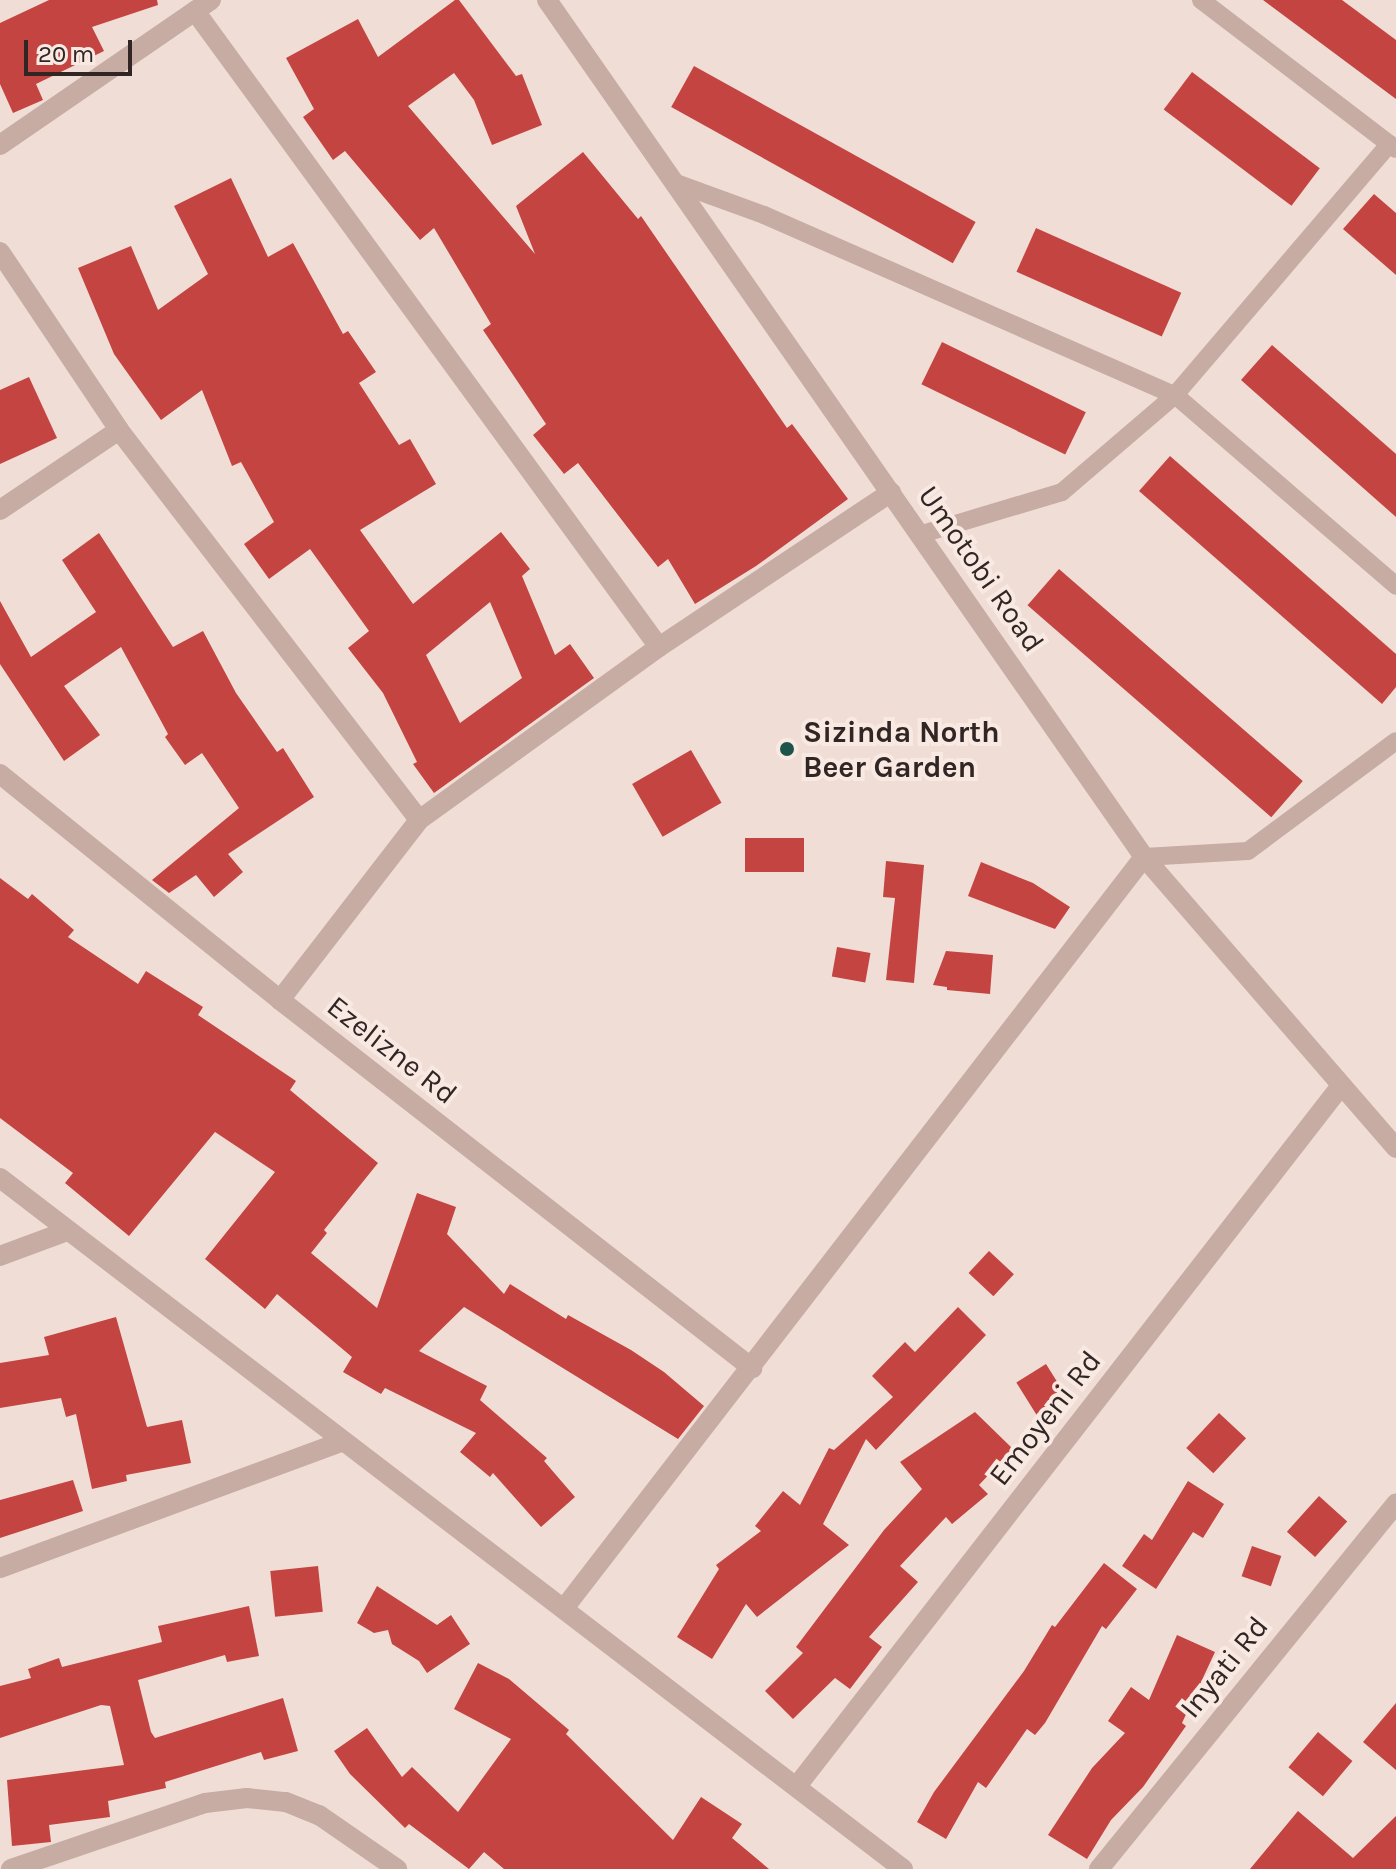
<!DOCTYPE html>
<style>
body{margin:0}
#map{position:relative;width:1396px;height:1869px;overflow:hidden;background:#f0ded6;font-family:Karla,sans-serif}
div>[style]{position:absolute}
.building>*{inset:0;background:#c44441;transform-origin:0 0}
.service>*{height:18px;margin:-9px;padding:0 9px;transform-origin:9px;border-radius:9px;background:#c7aca3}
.minor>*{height:20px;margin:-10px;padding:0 10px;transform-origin:10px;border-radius:10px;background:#c7aca3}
.dots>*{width:22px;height:22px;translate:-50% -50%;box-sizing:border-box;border:4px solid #f8e9e2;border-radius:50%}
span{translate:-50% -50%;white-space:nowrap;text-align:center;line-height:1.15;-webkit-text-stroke:8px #f8e9e2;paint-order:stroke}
.street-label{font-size:30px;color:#322625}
.poi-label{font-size:30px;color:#322625;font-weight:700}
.left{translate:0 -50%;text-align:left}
.scale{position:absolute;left:24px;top:40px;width:108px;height:36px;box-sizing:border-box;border:4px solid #322625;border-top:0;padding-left:10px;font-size:24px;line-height:28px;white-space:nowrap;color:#322625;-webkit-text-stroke:6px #f8e9e2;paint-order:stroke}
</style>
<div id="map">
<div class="building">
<div style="clip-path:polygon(49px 0,157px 0,158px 5px,92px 27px,104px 51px,36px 84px,43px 100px,13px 113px,0 84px,0 23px)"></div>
<div style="clip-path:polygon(455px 0,459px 0,516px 76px,522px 74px,542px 125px,492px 145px,474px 100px,454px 73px,408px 106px,535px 254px,516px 206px,583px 152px,638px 219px,641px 216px,787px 428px,792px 424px,848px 499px,756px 566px,695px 604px,668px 559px,658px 567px,578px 463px,564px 474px,533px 435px,546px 424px,483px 330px,491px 324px,434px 228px,420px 240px,345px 151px,333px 160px,303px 117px,314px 109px,286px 58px,358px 19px,378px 57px)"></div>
<div style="clip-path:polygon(1263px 0,1342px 0,1396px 40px,1396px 99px)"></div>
<div style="left:694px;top:66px;width:322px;height:47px;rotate:29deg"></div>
<div style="left:1192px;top:72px;width:160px;height:47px;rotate:37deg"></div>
<div style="clip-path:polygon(evenodd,231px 178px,268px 257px,293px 243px,343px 334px,348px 331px,376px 372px,359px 383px,399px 445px,410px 439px,436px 484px,360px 530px,413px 604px,501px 532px,530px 569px,522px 576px,555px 655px,570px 644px,594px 678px,434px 793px,413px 764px,417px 762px,383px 693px,348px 648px,369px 631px,310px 549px,269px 579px,244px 544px,274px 522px,241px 462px,232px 466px,202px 390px,161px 420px,114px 354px,78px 268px,131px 246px,158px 310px,208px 274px,174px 206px,231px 178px,490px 602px,522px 678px,460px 723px,426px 655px,490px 602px)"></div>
<div style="clip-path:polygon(1374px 194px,1396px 213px,1396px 275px,1343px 229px)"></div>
<div style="left:1036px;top:228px;width:159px;height:48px;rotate:24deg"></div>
<div style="left:942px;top:342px;width:160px;height:47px;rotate:26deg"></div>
<div style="clip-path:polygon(1272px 345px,1396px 454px,1396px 517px,1241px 380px)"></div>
<div style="clip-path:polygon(29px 377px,57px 438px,0 464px,0 390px)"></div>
<div style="clip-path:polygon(1170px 456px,1396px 654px,1396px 687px,1382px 704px,1139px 491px)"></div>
<div style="clip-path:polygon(99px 533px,173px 647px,203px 631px,236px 693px,277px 752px,283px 748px,314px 797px,228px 854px,243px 872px,214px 897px,196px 875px,169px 893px,152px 880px,239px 808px,202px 753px,185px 765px,165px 737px,168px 734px,121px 647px,64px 686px,100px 735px,64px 761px,0 664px,0 601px,31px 657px,96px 612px,62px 560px)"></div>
<div style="left:1059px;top:569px;width:323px;height:48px;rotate:41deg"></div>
<div style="left:691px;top:750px;width:61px;height:68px;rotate:60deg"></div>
<div style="left:745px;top:838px;width:59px;height:34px"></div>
<div style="clip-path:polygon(886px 861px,924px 865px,914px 983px,886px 980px,895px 898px,883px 897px)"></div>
<div style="clip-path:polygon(981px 862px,1033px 883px,1070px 907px,1055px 929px,968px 896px)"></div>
<div style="clip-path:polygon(0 878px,28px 899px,32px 894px,74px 930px,68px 937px,138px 984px,146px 971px,203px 1007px,198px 1015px,296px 1081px,290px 1090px,378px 1163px,324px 1230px,327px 1233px,311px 1253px,377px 1308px,417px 1193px,456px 1207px,447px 1234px,504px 1294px,510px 1284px,566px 1319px,568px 1315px,631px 1350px,664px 1372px,704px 1406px,678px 1439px,464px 1307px,419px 1351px,487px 1386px,480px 1400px,547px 1458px,544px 1461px,575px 1497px,541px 1527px,493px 1473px,490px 1477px,460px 1452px,476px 1433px,385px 1388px,381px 1394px,343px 1372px,352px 1357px,277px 1294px,265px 1309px,205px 1259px,275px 1172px,215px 1132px,129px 1236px,65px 1183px,73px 1173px,0 1118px)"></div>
<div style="left:837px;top:947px;width:34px;height:30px;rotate:10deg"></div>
<div style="clip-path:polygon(946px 951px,993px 955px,990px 994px,947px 990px,947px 987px,933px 985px)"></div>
<div style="left:989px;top:1251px;width:34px;height:30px;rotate:43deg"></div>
<div style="clip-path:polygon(958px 1307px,986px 1335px,876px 1450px,866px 1439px,823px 1524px,849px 1545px,757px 1617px,746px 1604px,712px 1659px,677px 1637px,719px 1569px,716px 1565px,761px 1531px,755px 1526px,783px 1491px,800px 1505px,829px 1448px,834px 1450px,893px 1397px,872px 1376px,905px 1342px,915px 1352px)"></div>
<div style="clip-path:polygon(116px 1317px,147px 1427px,182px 1420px,191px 1463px,126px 1475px,127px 1481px,92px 1489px,76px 1414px,66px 1417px,61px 1398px,0 1408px,0 1363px,49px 1355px,44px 1337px)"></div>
<div style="left:1046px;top:1364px;width:39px;height:35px;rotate:58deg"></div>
<div style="clip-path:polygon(975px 1412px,1013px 1449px,979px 1485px,988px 1494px,952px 1524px,946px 1517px,900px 1566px,918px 1582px,869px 1637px,882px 1647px,850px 1689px,835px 1678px,793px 1719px,765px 1691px,803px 1653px,796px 1647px,884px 1530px,922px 1489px,900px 1462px)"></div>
<div style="left:1219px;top:1413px;width:37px;height:48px;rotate:43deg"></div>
<div style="clip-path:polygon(73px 1480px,83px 1511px,0 1538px,0 1500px)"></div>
<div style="clip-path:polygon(1188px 1481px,1224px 1504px,1203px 1538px,1193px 1532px,1156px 1589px,1122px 1566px,1144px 1534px,1152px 1540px)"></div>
<div style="left:1319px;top:1496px;width:38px;height:48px;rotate:42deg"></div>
<div style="left:1252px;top:1546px;width:31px;height:32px;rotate:19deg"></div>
<div style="clip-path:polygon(1104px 1563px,1137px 1589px,1106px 1629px,1102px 1626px,1045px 1723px,1035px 1735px,1027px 1729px,986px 1788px,978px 1782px,946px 1839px,917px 1822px,934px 1792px,1024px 1671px,1052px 1625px,1055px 1627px)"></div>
<div style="left:318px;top:1566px;width:46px;height:48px;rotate:84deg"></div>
<div style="clip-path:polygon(377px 1586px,437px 1625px,451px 1615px,470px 1644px,427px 1673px,419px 1661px,392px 1644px,388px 1630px,374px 1633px,357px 1623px)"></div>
<div style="clip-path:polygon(249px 1606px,259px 1656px,227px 1662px,225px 1655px,138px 1680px,151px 1732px,155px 1738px,283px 1698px,298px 1751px,264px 1760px,261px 1752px,165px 1782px,166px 1788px,108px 1801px,110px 1817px,49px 1825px,51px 1842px,12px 1846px,7px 1780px,124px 1765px,110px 1706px,101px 1705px,0 1738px,0 1686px,31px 1678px,28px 1669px,59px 1658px,62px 1667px,162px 1642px,158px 1626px)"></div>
<div style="clip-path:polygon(1177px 1635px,1215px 1652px,1182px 1723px,1186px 1726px,1143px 1787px,1111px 1820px,1087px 1859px,1048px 1835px,1092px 1768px,1125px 1733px,1108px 1721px,1131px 1687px,1149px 1700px)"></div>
<div style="clip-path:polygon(478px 1663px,509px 1679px,569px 1730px,566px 1734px,673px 1840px,701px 1797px,742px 1824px,732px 1838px,769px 1869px,504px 1869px,484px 1852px,469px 1869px,409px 1824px,405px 1828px,350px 1774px,334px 1751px,367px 1728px,402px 1777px,412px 1767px,458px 1812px,511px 1739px,454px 1709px)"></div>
<div style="clip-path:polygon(1396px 1703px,1396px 1770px,1363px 1742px)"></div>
<div style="left:1318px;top:1732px;width:45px;height:46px;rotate:40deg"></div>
<div style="clip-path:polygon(1298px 1811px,1353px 1858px,1396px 1816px,1396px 1869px,1250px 1869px)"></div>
</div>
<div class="service">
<div style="left:1201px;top:0;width:245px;rotate:37.4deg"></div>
<div style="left:676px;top:183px;width:94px;rotate:20deg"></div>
<div style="left:764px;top:215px;width:449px;rotate:23.7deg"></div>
<div style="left:1175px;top:395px;width:292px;rotate:40.8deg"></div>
<div style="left:922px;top:534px;width:146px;rotate:-16.7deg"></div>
<div style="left:1062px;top:492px;width:149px;rotate:-40.6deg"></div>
<div style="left:1175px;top:395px;width:330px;rotate:-49.5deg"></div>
<div style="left:1144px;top:857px;width:104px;rotate:-3.3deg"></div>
<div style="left:1248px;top:851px;width:184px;rotate:-36.6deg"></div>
</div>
<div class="minor">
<div style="left:547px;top:0;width:1044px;rotate:55.14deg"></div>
<div style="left:1144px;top:857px;width:385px;rotate:49.1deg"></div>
<div style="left:195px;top:11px;width:787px;rotate:53.89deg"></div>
<div style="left:0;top:145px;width:256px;rotate:-34.5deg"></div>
<div style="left:0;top:252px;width:214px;rotate:56.2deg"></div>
<div style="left:119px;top:430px;width:492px;rotate:52.4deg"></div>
<div style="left:0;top:510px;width:143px;rotate:-33.9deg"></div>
<div style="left:0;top:774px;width:360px;rotate:38.9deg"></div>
<div style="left:280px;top:1000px;width:599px;rotate:37.94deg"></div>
<div style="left:280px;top:1000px;width:227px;rotate:-52.3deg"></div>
<div style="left:419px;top:820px;width:296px;rotate:-35.8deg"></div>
<div style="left:659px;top:647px;width:279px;rotate:-33.7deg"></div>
<div style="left:0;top:1178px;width:1137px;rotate:37.42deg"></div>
<div style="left:0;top:1256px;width:72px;rotate:-20.5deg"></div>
<div style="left:0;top:1568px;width:366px;rotate:-20.3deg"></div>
<div style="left:565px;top:1607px;width:947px;rotate:-52.33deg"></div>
<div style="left:797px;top:1786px;width:885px;rotate:-52.16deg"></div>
<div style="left:11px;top:1869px;width:205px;rotate:-18.8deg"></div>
<div style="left:205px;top:1803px;width:42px;rotate:-6.8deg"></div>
<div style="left:247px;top:1798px;width:39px;rotate:6deg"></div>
<div style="left:286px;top:1802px;width:35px;rotate:22deg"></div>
<div style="left:319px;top:1815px;width:95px;rotate:34.7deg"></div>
<div style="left:1099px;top:1869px;width:471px;rotate:-50.9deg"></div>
</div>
<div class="dots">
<div style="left:787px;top:749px;background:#1c534a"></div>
</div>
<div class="street-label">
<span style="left:981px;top:569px;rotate:55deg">Umotobi Road</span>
<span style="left:392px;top:1050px;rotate:38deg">Ezelizne Rd</span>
<span style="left:1045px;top:1418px;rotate:-52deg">Emoyeni Rd</span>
<span style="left:1224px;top:1667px;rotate:-51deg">Inyati Rd</span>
</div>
<div class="poi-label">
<span class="left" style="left:803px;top:749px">Sizinda North<br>Beer Garden</span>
</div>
<div class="scale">20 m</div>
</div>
